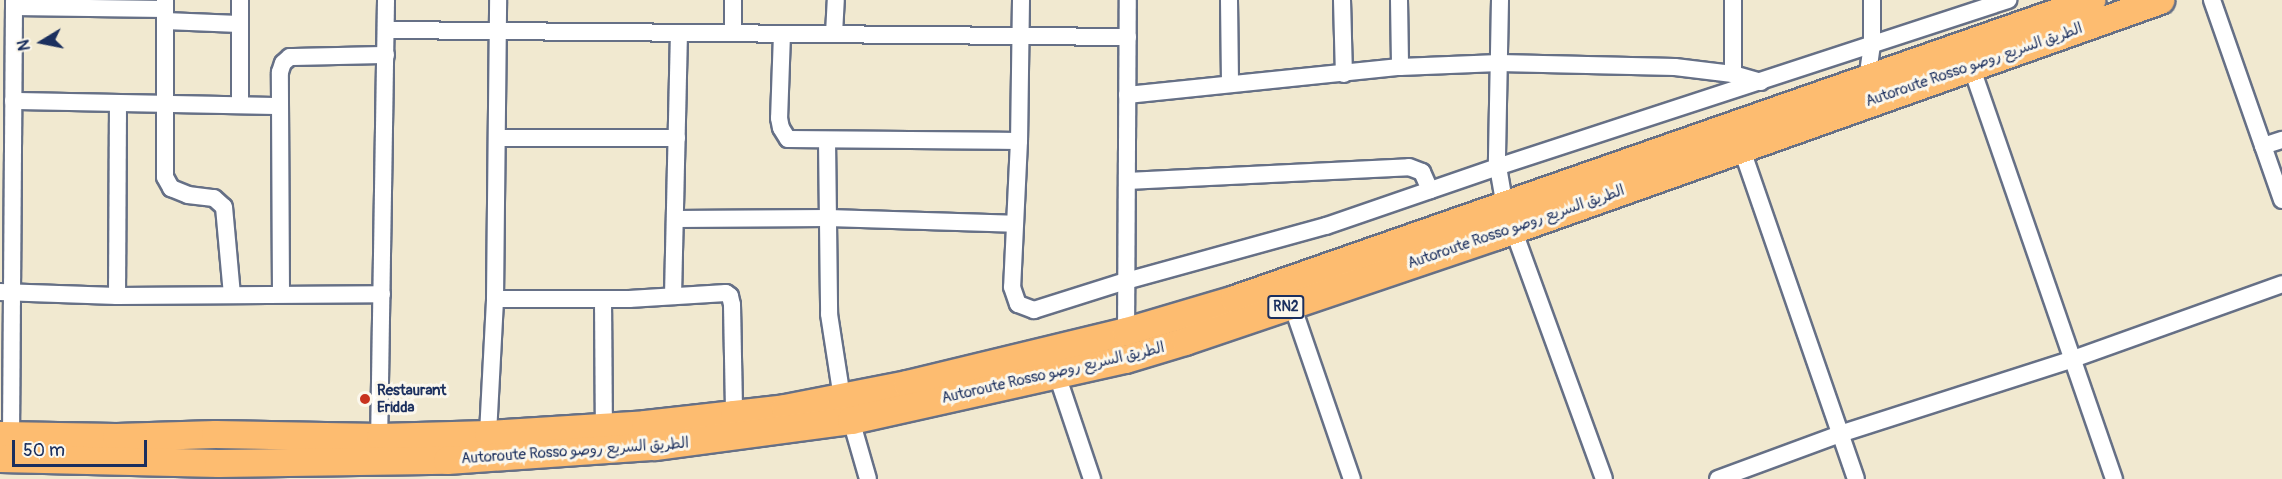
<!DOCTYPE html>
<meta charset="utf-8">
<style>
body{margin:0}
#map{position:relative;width:2282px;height:479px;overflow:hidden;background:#f1e9d0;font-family:Pangolin,"Playpen Sans Arabic",sans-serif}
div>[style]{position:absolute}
.roads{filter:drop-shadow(2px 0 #667086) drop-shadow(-2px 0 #667086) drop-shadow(0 2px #667086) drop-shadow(0 -2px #667086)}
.minor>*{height:16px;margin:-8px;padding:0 8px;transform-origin:8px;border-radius:8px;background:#fff}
.trunk>*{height:27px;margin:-13.5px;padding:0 13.5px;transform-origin:13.5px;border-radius:13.5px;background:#fdbc70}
.dots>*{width:16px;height:16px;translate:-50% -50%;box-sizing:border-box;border:3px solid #fbf7ec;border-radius:50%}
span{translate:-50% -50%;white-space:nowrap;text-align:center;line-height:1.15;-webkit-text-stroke:6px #fbf7ec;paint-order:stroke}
.shield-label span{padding:2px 4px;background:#fbf7ec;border:2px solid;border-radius:4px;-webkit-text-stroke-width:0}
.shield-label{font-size:14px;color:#1b2f5e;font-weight:700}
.street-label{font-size:15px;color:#1b2f5e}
.poi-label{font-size:15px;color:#1b2f5e;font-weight:700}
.left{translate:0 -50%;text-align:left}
.north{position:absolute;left:12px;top:12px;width:60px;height:60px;-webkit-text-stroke:4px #fbf7ec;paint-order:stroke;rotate:260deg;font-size:16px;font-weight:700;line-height:24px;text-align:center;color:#1b2f5e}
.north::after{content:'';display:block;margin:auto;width:21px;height:27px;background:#1b2f5e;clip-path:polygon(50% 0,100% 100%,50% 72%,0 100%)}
.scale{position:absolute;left:12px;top:440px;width:135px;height:27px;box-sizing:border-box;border:3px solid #1b2f5e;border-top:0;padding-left:8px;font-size:18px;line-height:21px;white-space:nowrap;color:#1b2f5e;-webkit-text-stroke:4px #fbf7ec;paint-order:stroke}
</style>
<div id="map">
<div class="roads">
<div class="minor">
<div style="left:165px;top:0;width:177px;rotate:90deg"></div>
<div style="left:165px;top:177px;width:13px;rotate:61deg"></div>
<div style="left:171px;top:188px;width:18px;rotate:22deg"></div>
<div style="left:188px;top:195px;width:26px;rotate:7deg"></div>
<div style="left:214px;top:198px;width:13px;rotate:42deg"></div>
<div style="left:224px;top:207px;width:88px;rotate:84.8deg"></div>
<div style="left:1021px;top:0;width:141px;rotate:90.8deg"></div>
<div style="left:1019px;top:141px;width:146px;rotate:92.7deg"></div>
<div style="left:1012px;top:287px;width:18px;rotate:71deg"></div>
<div style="left:1018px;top:304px;width:17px;rotate:21deg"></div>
<div style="left:1034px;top:310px;width:96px;rotate:-17.5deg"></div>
<div style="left:1126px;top:281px;width:207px;rotate:-15.4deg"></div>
<div style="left:1326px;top:226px;width:181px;rotate:-19deg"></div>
<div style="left:1497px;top:167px;width:538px;rotate:-18.1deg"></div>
<div style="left:1229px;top:0;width:84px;rotate:89.3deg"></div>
<div style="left:1342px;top:0;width:74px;rotate:88.5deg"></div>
<div style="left:1399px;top:0;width:67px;rotate:89.1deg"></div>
<div style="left:1500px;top:0;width:161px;rotate:91.1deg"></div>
<div style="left:1497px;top:161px;width:47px;rotate:80.1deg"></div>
<div style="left:1505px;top:207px;width:289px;rotate:70deg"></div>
<div style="left:2212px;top:0;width:212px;rotate:70.7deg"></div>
<div style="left:14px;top:7px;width:151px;rotate:0.8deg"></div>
<div style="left:165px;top:21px;width:74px;rotate:2.3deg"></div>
<div style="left:386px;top:30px;width:742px;rotate:0.54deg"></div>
<div style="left:733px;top:33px;width:33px;rotate:-90deg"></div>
<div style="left:782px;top:34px;width:84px;rotate:92deg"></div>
<div style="left:779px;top:118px;width:10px;rotate:79deg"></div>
<div style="left:781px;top:128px;width:13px;rotate:58deg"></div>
<div style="left:788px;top:139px;width:231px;rotate:0.5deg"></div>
<div style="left:834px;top:34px;width:34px;rotate:-87deg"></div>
<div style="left:1971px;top:66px;width:437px;rotate:70.9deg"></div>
<div style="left:1733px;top:74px;width:74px;rotate:-90deg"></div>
<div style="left:1867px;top:80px;width:35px;rotate:-82deg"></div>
<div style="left:1872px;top:45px;width:45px;rotate:-90deg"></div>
<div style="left:1127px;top:95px;width:274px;rotate:-5.9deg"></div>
<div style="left:1400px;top:67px;width:99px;rotate:-2.3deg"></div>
<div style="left:1499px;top:63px;width:176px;rotate:1.3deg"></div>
<div style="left:1675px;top:67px;width:58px;rotate:6.9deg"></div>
<div style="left:1733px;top:74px;width:29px;rotate:16deg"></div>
<div style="left:13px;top:101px;width:267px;rotate:1.1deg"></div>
<div style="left:240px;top:105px;width:105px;rotate:-90deg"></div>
<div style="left:497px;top:138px;width:180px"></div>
<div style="left:827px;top:140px;width:174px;rotate:89.3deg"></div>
<div style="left:829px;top:314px;width:85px;rotate:81.2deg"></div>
<div style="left:2263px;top:146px;width:20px;rotate:-18deg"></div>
<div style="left:1741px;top:147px;width:351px;rotate:70.9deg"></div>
<div style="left:1127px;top:181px;width:282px;rotate:-2.8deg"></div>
<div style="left:1409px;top:167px;width:14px;rotate:21deg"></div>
<div style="left:1422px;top:172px;width:20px;rotate:66deg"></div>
<div style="left:675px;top:219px;width:153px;rotate:-0.4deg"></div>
<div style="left:828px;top:218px;width:186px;rotate:1.8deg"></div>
<div style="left:0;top:292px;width:117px;rotate:2deg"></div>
<div style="left:117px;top:296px;width:265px;rotate:-0.4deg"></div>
<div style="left:281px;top:293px;width:221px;rotate:-90.3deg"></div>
<div style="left:280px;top:72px;width:9px;rotate:-72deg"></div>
<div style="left:283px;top:63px;width:9px;rotate:-41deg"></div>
<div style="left:290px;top:57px;width:96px;rotate:-1.2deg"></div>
<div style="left:117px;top:296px;width:193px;rotate:-89.7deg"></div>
<div style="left:673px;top:296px;width:263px;rotate:-88.7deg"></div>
<div style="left:495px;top:299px;width:134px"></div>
<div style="left:629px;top:299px;width:97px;rotate:-3.5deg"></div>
<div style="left:726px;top:293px;width:5px;rotate:37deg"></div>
<div style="left:730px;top:296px;width:9px;rotate:77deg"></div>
<div style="left:732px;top:305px;width:109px;rotate:88.9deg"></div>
<div style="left:603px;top:299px;width:128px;rotate:89.6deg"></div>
<div style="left:1292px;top:305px;width:184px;rotate:71deg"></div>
<div style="left:1126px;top:337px;width:337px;rotate:-89.7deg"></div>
<div style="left:1057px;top:375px;width:110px;rotate:71.4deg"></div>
<div style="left:851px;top:420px;width:61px;rotate:73.9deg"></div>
<div style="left:488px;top:434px;width:135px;rotate:-87deg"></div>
<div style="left:495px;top:299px;width:299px;rotate:-89.4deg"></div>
<div style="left:11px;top:435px;width:435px;rotate:-89.6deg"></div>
<div style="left:379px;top:446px;width:446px;rotate:-89.1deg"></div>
<div style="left:1718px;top:479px;width:130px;rotate:-20.2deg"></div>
<div style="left:1840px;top:434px;width:245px;rotate:-17.8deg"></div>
<div style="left:2073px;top:359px;width:222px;rotate:-19.7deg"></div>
</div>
<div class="trunk">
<div style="left:0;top:435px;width:116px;rotate:1deg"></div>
<div style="left:116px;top:437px;width:99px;rotate:-1.7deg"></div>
<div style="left:215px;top:434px;width:165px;rotate:1deg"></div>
<div style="left:380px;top:437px;width:108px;rotate:-1.6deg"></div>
<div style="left:488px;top:434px;width:157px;rotate:-3.6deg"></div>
<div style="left:645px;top:424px;width:90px;rotate:-6.4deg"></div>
<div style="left:734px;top:414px;width:51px;rotate:-6.7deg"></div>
<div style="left:785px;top:408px;width:124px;rotate:-11.1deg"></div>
<div style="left:907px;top:384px;width:225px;rotate:-13.6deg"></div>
<div style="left:1126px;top:331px;width:113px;rotate:-16.5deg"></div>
<div style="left:1234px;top:299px;width:908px;rotate:-19.23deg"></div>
<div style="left:0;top:458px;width:218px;rotate:1.3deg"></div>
<div style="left:218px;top:463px;width:229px;rotate:-0.8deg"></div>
<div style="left:447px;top:460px;width:208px;rotate:-3.9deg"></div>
<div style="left:655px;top:446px;width:198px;rotate:-7.6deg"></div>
<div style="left:851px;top:420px;width:281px;rotate:-12.6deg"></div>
<div style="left:1125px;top:359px;width:63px;rotate:-16.7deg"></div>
<div style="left:1185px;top:341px;width:327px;rotate:-18.7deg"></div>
<div style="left:1495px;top:236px;width:706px;rotate:-19.54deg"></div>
</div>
</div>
<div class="dots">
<div style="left:365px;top:399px;background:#c8321e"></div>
</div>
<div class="shield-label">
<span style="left:1286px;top:307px">RN2</span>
</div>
<div class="street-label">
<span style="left:1974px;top:65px;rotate:-19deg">Autoroute Rosso الطريق السريع روصو</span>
<span style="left:1516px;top:227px;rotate:-19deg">Autoroute Rosso الطريق السريع روصو</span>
<span style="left:1053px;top:373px;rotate:-13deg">Autoroute Rosso الطريق السريع روصو</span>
<span style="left:575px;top:451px;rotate:-4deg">Autoroute Rosso الطريق السريع روصو</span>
</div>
<div class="poi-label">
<span class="left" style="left:377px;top:399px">Restaurant<br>Eridda</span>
</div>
<div class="north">N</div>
<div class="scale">50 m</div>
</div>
